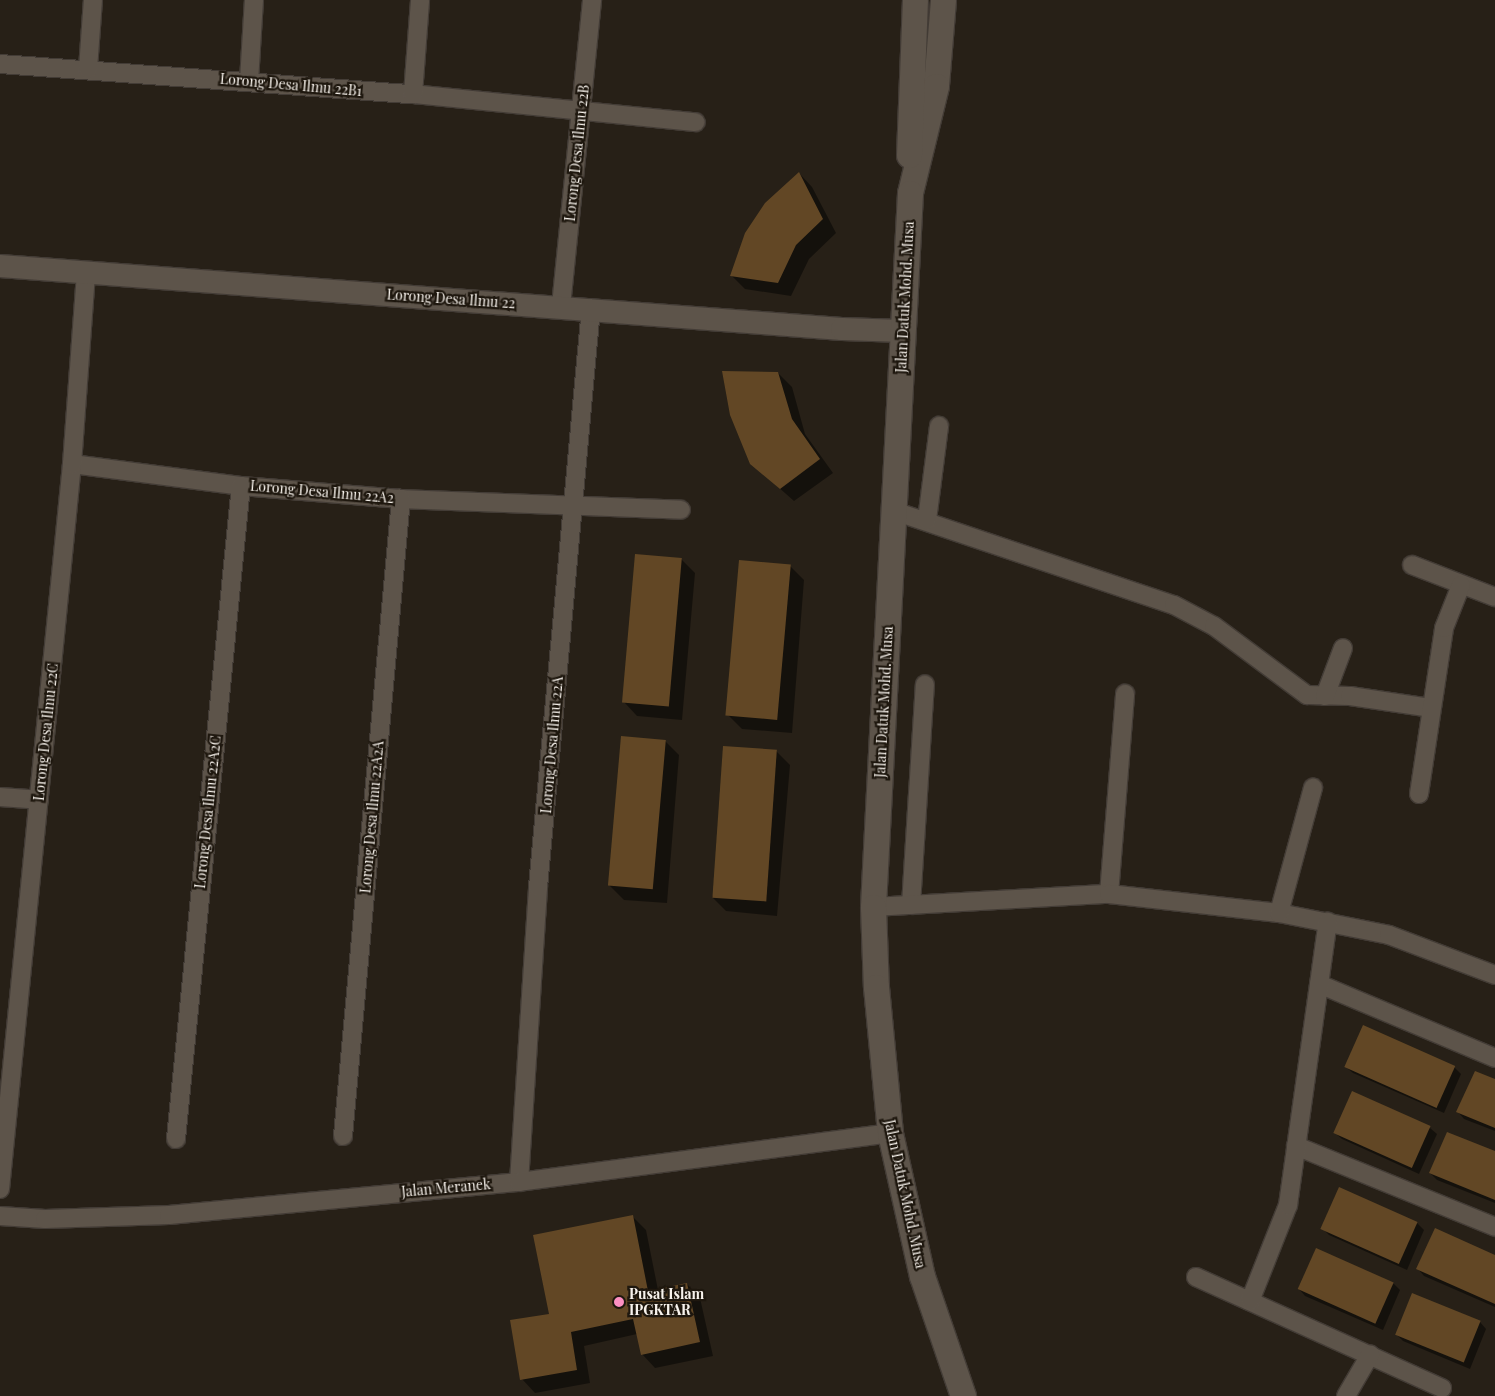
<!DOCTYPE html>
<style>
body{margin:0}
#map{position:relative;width:1495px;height:1396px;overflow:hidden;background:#272017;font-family:"Playfair Display",serif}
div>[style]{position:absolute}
.shadow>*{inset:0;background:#0007}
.building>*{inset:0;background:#624725;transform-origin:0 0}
.roads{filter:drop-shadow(1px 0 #433c36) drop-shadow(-1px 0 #433c36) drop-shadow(0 1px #433c36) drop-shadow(0 -1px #433c36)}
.minor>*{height:18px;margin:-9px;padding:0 9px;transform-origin:9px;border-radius:9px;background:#5d544a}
.tertiary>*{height:22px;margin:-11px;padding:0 11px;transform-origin:11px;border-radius:11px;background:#5d544a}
.secondary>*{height:25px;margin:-12.5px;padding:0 12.5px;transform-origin:12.5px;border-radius:12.5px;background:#5d544a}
.dots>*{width:14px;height:14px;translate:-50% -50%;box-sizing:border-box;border:2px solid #1e170e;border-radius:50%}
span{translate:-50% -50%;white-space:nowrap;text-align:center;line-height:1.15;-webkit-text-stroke:4.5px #1e170e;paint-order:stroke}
.street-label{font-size:14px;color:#f8f3ed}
.poi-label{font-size:14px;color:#f8f3ed;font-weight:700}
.left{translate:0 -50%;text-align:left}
</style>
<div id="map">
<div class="shadow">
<div style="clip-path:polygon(799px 173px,812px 187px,836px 233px,809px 259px,791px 296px,745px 289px,731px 275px)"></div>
<div style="clip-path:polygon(778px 373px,792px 387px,805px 434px,833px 473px,794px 501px,751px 463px)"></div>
<div style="clip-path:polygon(681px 559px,695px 573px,682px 720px,637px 716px,624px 702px)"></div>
<div style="clip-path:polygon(790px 566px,804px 580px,792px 733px,742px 729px,728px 715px)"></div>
<div style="clip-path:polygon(665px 741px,679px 755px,667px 903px,624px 900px,610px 886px)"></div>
<div style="clip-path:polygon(776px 751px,790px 765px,777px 916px,726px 911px,712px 897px)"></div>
<div style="clip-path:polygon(1346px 1067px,1454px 1067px,1461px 1074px,1444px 1113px,1353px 1073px)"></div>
<div style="clip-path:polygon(1495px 1080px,1495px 1131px,1464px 1119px,1458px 1112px)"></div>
<div style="clip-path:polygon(1430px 1128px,1437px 1134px,1419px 1174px,1342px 1139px,1335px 1133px)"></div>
<div style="clip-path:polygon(1495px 1153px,1495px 1203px,1437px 1180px,1430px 1173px)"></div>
<div style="clip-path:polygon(632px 1216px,646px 1230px,658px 1290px,687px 1284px,700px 1298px,713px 1356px,655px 1368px,642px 1354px,637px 1334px,584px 1346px,590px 1383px,535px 1393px,522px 1379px,550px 1315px)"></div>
<div style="clip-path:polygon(1417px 1223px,1424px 1230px,1407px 1270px,1329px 1235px,1322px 1228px)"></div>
<div style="clip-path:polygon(1316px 1249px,1394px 1284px,1400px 1290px,1383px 1330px,1305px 1296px,1299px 1289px)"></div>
<div style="clip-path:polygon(1495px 1256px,1495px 1307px,1424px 1276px,1418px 1269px)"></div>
<div style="clip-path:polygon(1480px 1322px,1486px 1329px,1470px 1369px,1403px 1341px,1396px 1334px)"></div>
</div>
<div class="building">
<div style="clip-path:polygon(799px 172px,823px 219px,796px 245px,778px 283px,730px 276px,745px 233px,765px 203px)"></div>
<div style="clip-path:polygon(722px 371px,778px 372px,792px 419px,820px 459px,780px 489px,750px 464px,730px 415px)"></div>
<div style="left:635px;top:554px;width:47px;height:149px;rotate:5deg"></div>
<div style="left:739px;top:560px;width:52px;height:156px;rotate:5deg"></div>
<div style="left:621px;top:736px;width:45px;height:150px;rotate:5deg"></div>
<div style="left:723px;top:746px;width:54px;height:152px;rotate:4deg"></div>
<div style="left:1363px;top:1025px;width:101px;height:46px;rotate:24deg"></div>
<div style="clip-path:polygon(1475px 1071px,1495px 1079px,1495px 1128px,1456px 1112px)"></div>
<div style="left:1352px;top:1091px;width:86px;height:46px;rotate:24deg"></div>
<div style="clip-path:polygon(1447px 1132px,1495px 1151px,1495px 1200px,1429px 1173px)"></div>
<div style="left:1339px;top:1187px;width:86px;height:46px;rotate:24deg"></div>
<div style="clip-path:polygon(633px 1215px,648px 1291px,687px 1283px,700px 1342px,641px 1355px,633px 1319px,571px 1332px,577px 1370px,520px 1380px,510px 1320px,549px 1314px,533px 1235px)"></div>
<div style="clip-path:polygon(1435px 1228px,1495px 1255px,1495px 1304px,1416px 1269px)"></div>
<div style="left:1316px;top:1248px;width:85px;height:45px;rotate:24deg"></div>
<div style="left:1412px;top:1293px;width:74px;height:45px;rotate:22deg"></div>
</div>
<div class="roads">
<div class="minor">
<div style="left:0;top:64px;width:414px;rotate:4.2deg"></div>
<div style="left:413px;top:94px;width:284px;rotate:5.7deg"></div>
<div style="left:88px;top:69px;width:69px;rotate:-85.9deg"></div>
<div style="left:249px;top:81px;width:81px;rotate:-86.5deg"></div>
<div style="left:413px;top:94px;width:94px;rotate:-85.7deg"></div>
<div style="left:561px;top:306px;width:308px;rotate:-84.2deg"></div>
<div style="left:72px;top:464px;width:170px;rotate:7.4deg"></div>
<div style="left:241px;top:486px;width:161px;rotate:4.6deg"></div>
<div style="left:401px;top:499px;width:280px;rotate:2.2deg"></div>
<div style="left:894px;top:511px;width:295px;rotate:18.6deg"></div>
<div style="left:1174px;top:605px;width:45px;rotate:27.7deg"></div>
<div style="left:1214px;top:626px;width:116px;rotate:36.6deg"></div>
<div style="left:1307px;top:695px;width:43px;rotate:1.3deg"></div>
<div style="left:1350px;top:696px;width:81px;rotate:8.5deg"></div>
<div style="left:927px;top:520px;width:95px;rotate:-82.7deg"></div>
<div style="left:1412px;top:565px;width:89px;rotate:21.1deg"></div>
<div style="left:1325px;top:696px;width:51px;rotate:-69.4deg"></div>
<div style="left:1419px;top:794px;width:168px;rotate:-81.4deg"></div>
<div style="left:1444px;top:628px;width:46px;rotate:-68.4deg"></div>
<div style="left:0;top:797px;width:39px;rotate:4deg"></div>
<div style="left:1109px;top:894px;width:201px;rotate:-85.4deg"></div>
<div style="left:911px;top:905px;width:221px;rotate:-86.4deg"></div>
<div style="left:873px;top:907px;width:236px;rotate:-3.2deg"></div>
<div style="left:1109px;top:894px;width:171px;rotate:6.4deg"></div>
<div style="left:1279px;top:913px;width:112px;rotate:11.3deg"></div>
<div style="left:1389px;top:935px;width:113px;rotate:20.7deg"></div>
<div style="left:1279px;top:913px;width:130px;rotate:-74.8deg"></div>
<div style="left:1319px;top:984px;width:191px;rotate:22.8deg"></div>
<div style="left:343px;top:1136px;width:640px;rotate:-84.8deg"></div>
<div style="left:176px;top:1139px;width:656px;rotate:-84.32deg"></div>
<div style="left:1296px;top:1146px;width:215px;rotate:22.1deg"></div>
<div style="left:519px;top:1182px;width:296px;rotate:-86.3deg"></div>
<div style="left:538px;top:887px;width:581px;rotate:-84.77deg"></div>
<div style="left:0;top:1189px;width:729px;rotate:-84.33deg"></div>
<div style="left:72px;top:464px;width:191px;rotate:-85.8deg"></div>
<div style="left:0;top:1216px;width:45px;rotate:3.8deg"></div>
<div style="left:45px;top:1219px;width:124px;rotate:-1.8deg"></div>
<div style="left:169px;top:1215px;width:352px;rotate:-5.4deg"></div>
<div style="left:519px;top:1182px;width:374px;rotate:-7.5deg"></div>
<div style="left:1196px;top:1277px;width:270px;rotate:24.3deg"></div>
<div style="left:1250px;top:1301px;width:103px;rotate:-68.4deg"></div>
<div style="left:1288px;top:1205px;width:286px;rotate:-82deg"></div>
<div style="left:1346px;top:1396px;width:48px;rotate:-59.7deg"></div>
</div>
<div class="tertiary">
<div style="left:0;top:266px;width:844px;rotate:4.28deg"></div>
<div style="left:842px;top:329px;width:61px;rotate:1.9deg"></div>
</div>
<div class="secondary">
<div style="left:943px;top:0;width:86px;rotate:94.7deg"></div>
<div style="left:936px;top:86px;width:110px;rotate:103.7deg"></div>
<div style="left:910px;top:193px;width:715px;rotate:92.97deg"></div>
<div style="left:873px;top:907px;width:80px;rotate:87.9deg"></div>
<div style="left:876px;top:987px;width:147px;rotate:84.5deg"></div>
<div style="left:890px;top:1133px;width:147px;rotate:77.4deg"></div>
<div style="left:922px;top:1276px;width:127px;rotate:71.1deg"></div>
<div style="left:909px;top:155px;width:155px;rotate:-87.8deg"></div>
</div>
</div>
<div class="dots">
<div style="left:619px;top:1302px;background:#fc8fc2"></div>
</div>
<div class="street-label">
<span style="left:291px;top:85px;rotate:5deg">Lorong Desa Ilmu 22B1</span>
<span style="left:577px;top:153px;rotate:-84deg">Lorong Desa Ilmu 22B</span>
<span style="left:905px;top:297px;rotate:-87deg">Jalan Datuk Mohd. Musa</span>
<span style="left:451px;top:299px;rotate:4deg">Lorong Desa Ilmu 22</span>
<span style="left:322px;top:492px;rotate:5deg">Lorong Desa Ilmu 22A2</span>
<span style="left:884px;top:702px;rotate:-87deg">Jalan Datuk Mohd. Musa</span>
<span style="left:46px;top:732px;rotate:-84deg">Lorong Desa Ilmu 22C</span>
<span style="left:552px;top:745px;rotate:-85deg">Lorong Desa Ilmu 22A</span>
<span style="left:208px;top:812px;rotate:-84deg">Lorong Desa Ilmu 22A2C</span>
<span style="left:372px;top:817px;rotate:-85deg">Lorong Desa Ilmu 22A2A</span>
<span style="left:446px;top:1188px;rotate:-5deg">Jalan Meranek</span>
<span style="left:905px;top:1194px;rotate:78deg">Jalan Datuk Mohd. Musa</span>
</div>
<div class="poi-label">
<span class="left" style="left:629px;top:1302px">Pusat Islam<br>IPGKTAR</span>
</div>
</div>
